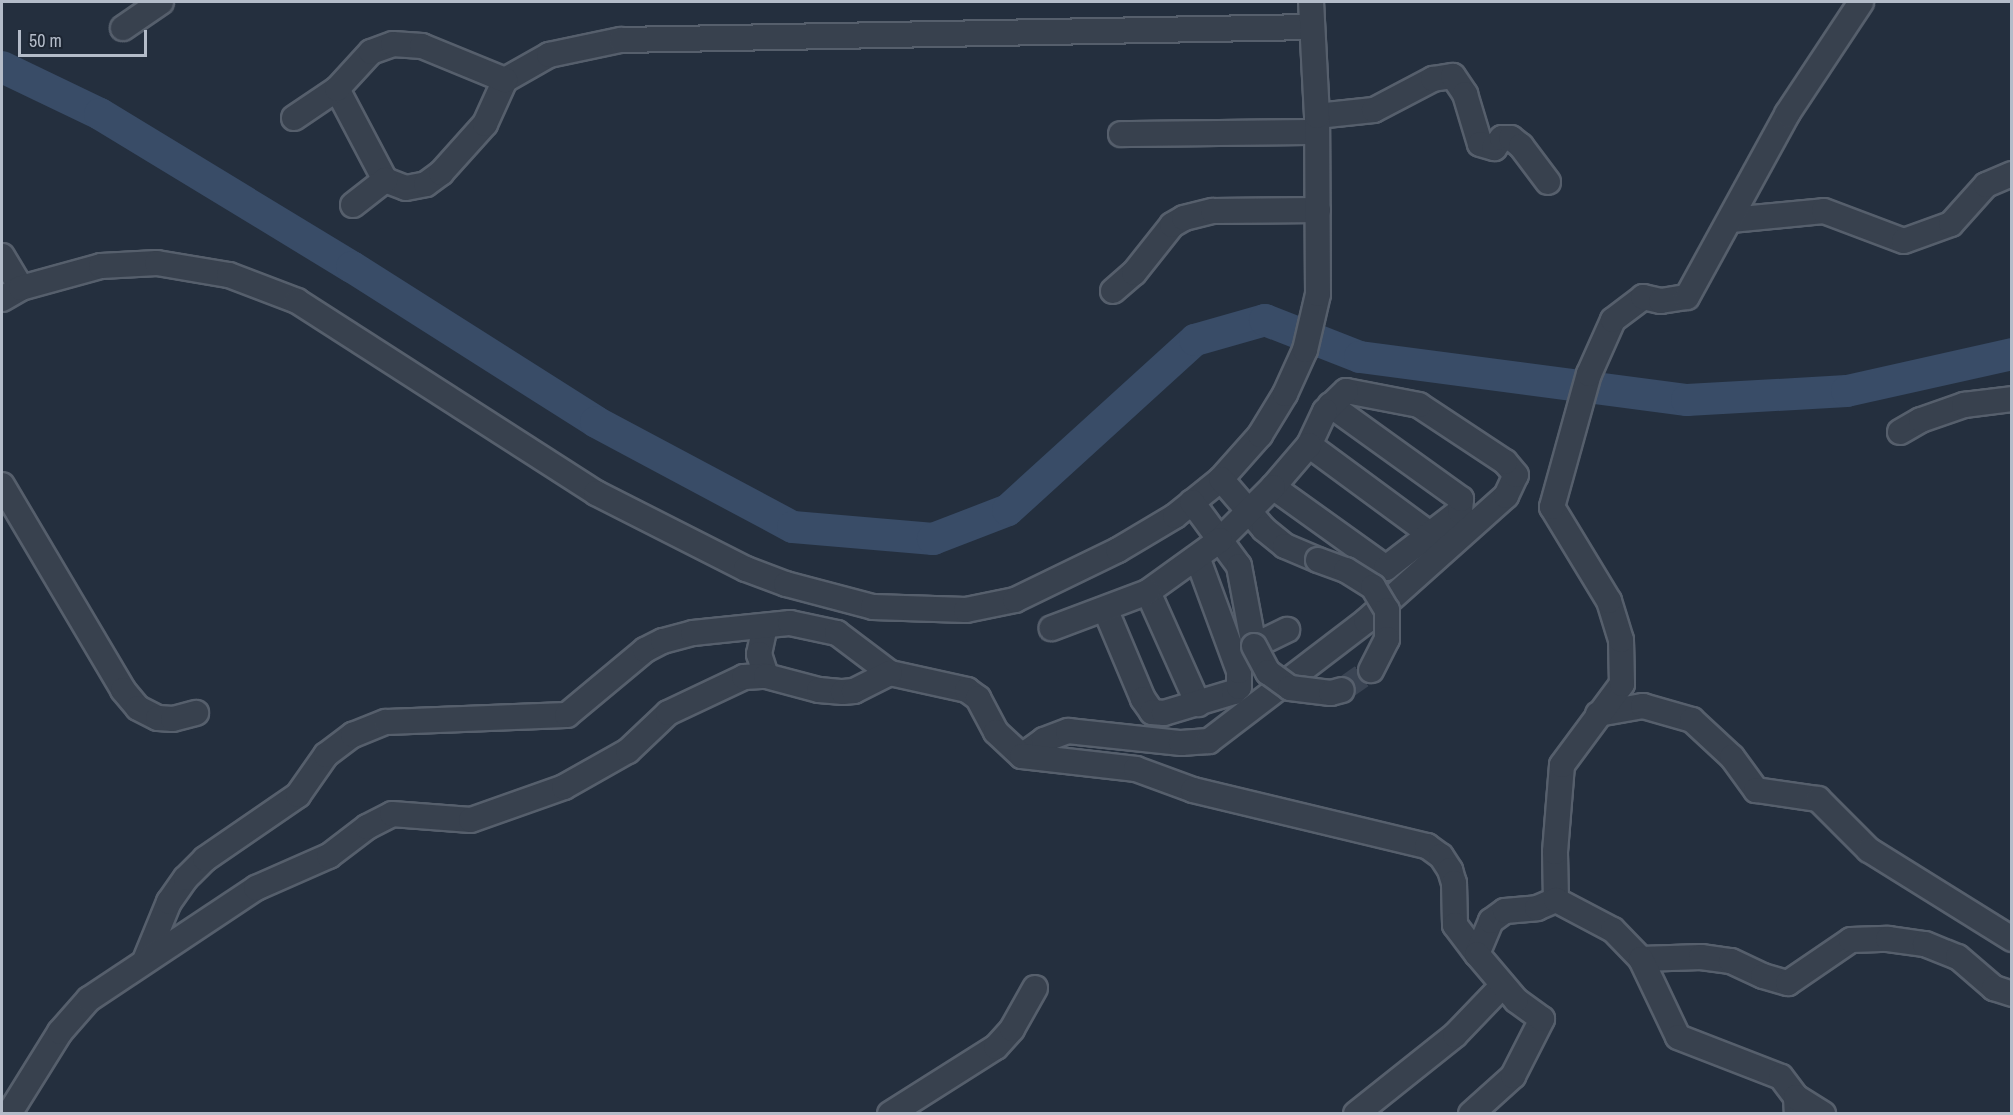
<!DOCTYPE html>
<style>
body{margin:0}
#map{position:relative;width:2013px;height:1115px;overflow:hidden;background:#242f3e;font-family:"Archivo Narrow",sans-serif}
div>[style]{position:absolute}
.river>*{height:32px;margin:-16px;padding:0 16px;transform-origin:16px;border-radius:16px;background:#394c67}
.minor-tunnel>*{height:24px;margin-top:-12px;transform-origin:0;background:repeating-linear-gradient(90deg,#3a4453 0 24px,transparent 0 36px)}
.roads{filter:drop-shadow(2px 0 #565f6c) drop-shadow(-2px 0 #565f6c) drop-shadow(0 2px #565f6c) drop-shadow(0 -2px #565f6c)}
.minor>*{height:24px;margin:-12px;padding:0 12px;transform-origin:12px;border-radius:12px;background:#38414e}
.bridges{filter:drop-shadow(2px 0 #565f6c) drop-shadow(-2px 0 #565f6c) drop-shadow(0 2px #565f6c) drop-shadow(0 -2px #565f6c)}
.minor-bridge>*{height:24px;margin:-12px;padding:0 12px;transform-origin:12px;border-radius:12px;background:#38414e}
span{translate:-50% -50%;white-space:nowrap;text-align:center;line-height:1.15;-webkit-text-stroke:4.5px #1d2633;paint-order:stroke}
.frame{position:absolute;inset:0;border:3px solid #b4bcc9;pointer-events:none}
.scale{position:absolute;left:18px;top:30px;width:129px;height:27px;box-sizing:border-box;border:3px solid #b4bcc9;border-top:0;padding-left:8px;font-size:18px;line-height:21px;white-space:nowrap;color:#b4bcc9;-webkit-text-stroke:4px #1d2633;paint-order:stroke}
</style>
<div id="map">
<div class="river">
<div style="left:2px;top:67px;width:109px;rotate:25.6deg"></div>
<div style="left:100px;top:114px;width:295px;rotate:31.3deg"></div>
<div style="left:352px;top:267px;width:289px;rotate:32.4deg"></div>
<div style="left:596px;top:422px;width:223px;rotate:28.1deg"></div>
<div style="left:793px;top:527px;width:141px;rotate:4.9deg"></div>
<div style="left:933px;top:539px;width:80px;rotate:-21.1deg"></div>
<div style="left:1008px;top:510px;width:253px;rotate:-42.3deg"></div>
<div style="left:1195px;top:340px;width:73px;rotate:-15.9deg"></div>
<div style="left:1265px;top:320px;width:102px;rotate:21.3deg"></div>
<div style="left:1360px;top:357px;width:330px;rotate:7.5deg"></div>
<div style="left:1687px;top:400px;width:160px;rotate:-3.2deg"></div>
<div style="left:1847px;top:391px;width:169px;rotate:-12.6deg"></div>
</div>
<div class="minor-tunnel">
<div style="left:1342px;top:690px;width:35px;rotate:-35deg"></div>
</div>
<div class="roads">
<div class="minor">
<div style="left:123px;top:28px;width:46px;rotate:-34.4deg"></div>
<div style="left:337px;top:89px;width:103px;rotate:62.2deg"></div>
<div style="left:385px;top:180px;width:22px;rotate:21deg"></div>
<div style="left:406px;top:188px;width:20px;rotate:-11deg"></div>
<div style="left:426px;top:184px;width:19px;rotate:-36deg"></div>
<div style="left:441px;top:173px;width:66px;rotate:-48.1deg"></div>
<div style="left:485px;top:124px;width:48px;rotate:-65.6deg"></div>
<div style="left:505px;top:80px;width:51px;rotate:-29.6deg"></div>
<div style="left:549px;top:55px;width:74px;rotate:-11.8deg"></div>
<div style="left:621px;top:40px;width:690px;rotate:-1.08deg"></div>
<div style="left:1317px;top:116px;width:57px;rotate:-6deg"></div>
<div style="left:1374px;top:110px;width:67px;rotate:-27.7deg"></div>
<div style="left:1433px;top:79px;width:20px;rotate:-9deg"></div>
<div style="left:1453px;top:76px;width:22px;rotate:56deg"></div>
<div style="left:1465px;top:94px;width:52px;rotate:73.3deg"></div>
<div style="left:1480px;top:144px;width:15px;rotate:16deg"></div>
<div style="left:1494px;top:148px;width:13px;rotate:-51deg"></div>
<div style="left:1502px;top:138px;width:9px"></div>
<div style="left:1511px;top:138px;width:13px;rotate:39deg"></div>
<div style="left:1521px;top:146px;width:45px;rotate:53.1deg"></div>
<div style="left:294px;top:118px;width:52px;rotate:-34deg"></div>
<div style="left:337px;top:89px;width:50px;rotate:-47.4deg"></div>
<div style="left:371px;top:52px;width:23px;rotate:-20deg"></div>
<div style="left:393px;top:44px;width:29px;rotate:4deg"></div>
<div style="left:422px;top:46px;width:90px;rotate:22.3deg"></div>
<div style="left:1121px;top:134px;width:196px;rotate:-0.6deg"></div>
<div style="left:353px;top:205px;width:41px;rotate:-38deg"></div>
<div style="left:1731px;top:220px;width:93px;rotate:-5.5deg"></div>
<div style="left:1824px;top:211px;width:85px;rotate:20.6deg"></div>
<div style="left:1904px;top:241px;width:50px;rotate:-19.9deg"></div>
<div style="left:1951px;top:224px;width:52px;rotate:-48.1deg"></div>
<div style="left:1986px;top:185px;width:28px;rotate:-23deg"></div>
<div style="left:2px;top:256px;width:37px;rotate:59deg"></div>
<div style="left:1113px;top:291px;width:28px;rotate:-41deg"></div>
<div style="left:1134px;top:273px;width:61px;rotate:-51.6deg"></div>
<div style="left:1172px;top:225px;width:14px;rotate:-30deg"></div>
<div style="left:1184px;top:218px;width:30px;rotate:-14deg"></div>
<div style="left:1213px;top:211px;width:105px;rotate:-0.5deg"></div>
<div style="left:2px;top:299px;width:22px;rotate:-30deg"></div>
<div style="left:21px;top:288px;width:83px;rotate:-15.4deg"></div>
<div style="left:101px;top:266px;width:56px;rotate:-3.1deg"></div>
<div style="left:157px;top:263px;width:73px;rotate:9.5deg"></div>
<div style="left:229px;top:275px;width:73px;rotate:20.9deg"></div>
<div style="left:297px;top:301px;width:355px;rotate:32.7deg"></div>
<div style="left:596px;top:493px;width:168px;rotate:26.9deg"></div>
<div style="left:746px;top:569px;width:43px;rotate:20.6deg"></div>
<div style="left:786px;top:584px;width:90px;rotate:14.8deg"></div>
<div style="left:873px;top:607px;width:93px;rotate:1.8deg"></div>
<div style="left:966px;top:610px;width:50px;rotate:-11.5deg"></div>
<div style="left:1015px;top:600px;width:114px;rotate:-25.9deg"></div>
<div style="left:1118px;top:550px;width:66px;rotate:-30.8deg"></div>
<div style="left:1175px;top:516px;width:59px;rotate:-38.8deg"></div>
<div style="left:1221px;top:479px;width:59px;rotate:-48.4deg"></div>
<div style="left:1260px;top:435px;width:48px;rotate:-58.6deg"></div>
<div style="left:1285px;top:394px;width:48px;rotate:-65.6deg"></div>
<div style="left:1305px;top:350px;width:57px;rotate:-76.9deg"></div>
<div style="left:1318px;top:294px;width:178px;rotate:-90.3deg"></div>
<div style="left:1317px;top:116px;width:114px;rotate:-93deg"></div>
<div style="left:1900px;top:432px;width:24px;rotate:-30deg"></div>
<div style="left:1921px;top:420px;width:46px;rotate:-19.2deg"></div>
<div style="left:1964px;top:405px;width:48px;rotate:-7.1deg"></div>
<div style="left:1309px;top:445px;width:152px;rotate:36.4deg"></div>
<div style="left:1221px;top:479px;width:66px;rotate:49.3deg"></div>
<div style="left:1264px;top:529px;width:27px;rotate:39deg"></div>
<div style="left:1285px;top:546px;width:36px;rotate:23deg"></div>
<div style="left:2px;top:485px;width:238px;rotate:59.4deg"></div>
<div style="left:123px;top:690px;width:23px;rotate:50deg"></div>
<div style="left:138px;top:708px;width:22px;rotate:27deg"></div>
<div style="left:158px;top:718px;width:15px;rotate:4deg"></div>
<div style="left:173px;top:719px;width:24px;rotate:-15deg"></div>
<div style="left:1273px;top:487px;width:139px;rotate:35.6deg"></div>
<div style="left:1386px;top:568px;width:93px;rotate:-37.6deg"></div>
<div style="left:1460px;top:511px;width:12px;rotate:-85deg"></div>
<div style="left:1461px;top:499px;width:161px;rotate:-144.3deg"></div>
<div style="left:1192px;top:502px;width:79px;rotate:53.7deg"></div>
<div style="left:1239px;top:566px;width:81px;rotate:79.4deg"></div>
<div style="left:1254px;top:646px;width:37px;rotate:-26deg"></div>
<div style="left:1148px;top:592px;width:123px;rotate:65.9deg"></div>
<div style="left:1106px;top:611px;width:95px;rotate:67.2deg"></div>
<div style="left:1143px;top:699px;width:16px;rotate:55deg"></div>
<div style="left:1152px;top:712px;width:12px;rotate:5deg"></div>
<div style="left:1164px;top:713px;width:73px;rotate:-16.7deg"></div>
<div style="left:1234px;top:692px;width:7px;rotate:-45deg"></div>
<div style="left:1239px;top:687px;width:16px;rotate:-90deg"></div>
<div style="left:1239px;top:671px;width:121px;rotate:-110.2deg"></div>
<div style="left:765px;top:626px;width:29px;rotate:102deg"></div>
<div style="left:759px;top:654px;width:23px;rotate:72deg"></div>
<div style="left:1598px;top:714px;width:46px;rotate:-10.1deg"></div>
<div style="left:1643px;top:706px;width:51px;rotate:15.9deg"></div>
<div style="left:1692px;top:720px;width:54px;rotate:42.8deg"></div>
<div style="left:1732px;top:757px;width:41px;rotate:54deg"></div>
<div style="left:1756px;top:790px;width:63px;rotate:8.3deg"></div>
<div style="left:1818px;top:799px;width:72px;rotate:45deg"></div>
<div style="left:1869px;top:850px;width:168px;rotate:31.9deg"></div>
<div style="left:1022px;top:756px;width:27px;rotate:-36deg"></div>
<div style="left:1044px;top:740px;width:26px;rotate:-21deg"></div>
<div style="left:1068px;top:731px;width:114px;rotate:6.1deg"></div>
<div style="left:1181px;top:743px;width:28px;rotate:-4deg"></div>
<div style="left:1209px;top:741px;width:198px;rotate:-37.4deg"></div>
<div style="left:1366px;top:621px;width:188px;rotate:-41.8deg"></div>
<div style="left:1506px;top:496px;width:23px;rotate:-65deg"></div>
<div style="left:1516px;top:475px;width:17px;rotate:-130deg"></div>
<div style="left:1505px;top:462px;width:103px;rotate:-146.5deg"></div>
<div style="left:1419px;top:405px;width:74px;rotate:-169.1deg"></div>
<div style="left:1346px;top:391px;width:29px;rotate:136deg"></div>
<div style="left:1325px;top:411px;width:38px;rotate:115deg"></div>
<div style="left:1309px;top:445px;width:55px;rotate:130.6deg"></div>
<div style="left:1273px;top:487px;width:75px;rotate:135deg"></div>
<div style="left:1220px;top:540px;width:89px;rotate:144.2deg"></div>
<div style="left:1148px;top:592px;width:103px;rotate:159.4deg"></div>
<div style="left:1556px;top:900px;width:48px;rotate:-91.2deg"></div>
<div style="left:1555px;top:852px;width:87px;rotate:-85.4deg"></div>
<div style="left:1562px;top:765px;width:101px;rotate:-53.5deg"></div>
<div style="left:1622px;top:684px;width:44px;rotate:-91.3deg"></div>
<div style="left:1621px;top:640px;width:41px;rotate:-107.1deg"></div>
<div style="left:1609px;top:601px;width:110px;rotate:-121.2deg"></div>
<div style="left:1552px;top:507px;width:138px;rotate:-74.5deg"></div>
<div style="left:1589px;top:374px;width:59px;rotate:-66deg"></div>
<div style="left:1613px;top:320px;width:38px;rotate:-37deg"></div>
<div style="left:1643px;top:297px;width:18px;rotate:13deg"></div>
<div style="left:1661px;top:301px;width:26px;rotate:-9deg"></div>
<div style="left:1687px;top:297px;width:209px;rotate:-61.3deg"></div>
<div style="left:1787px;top:114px;width:134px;rotate:-56.5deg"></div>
<div style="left:146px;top:958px;width:61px;rotate:-67.7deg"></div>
<div style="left:169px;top:902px;width:29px;rotate:-55deg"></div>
<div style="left:186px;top:878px;width:27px;rotate:-45deg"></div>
<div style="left:205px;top:859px;width:113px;rotate:-34.5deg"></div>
<div style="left:298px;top:795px;width:49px;rotate:-55deg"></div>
<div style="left:326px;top:755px;width:34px;rotate:-37deg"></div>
<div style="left:353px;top:735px;width:35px;rotate:-22deg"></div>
<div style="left:386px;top:722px;width:181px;rotate:-2.2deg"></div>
<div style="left:567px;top:715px;width:102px;rotate:-39.8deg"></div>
<div style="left:645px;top:650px;width:20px;rotate:-27deg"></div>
<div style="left:663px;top:641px;width:31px;rotate:-15deg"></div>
<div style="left:693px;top:633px;width:98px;rotate:-5.9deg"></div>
<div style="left:790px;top:623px;width:48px;rotate:12deg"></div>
<div style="left:837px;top:633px;width:66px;rotate:37deg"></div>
<div style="left:890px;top:673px;width:79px;rotate:12.4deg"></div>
<div style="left:967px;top:690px;width:14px;rotate:36deg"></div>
<div style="left:978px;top:698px;width:38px;rotate:62deg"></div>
<div style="left:996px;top:732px;width:35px;rotate:43deg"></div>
<div style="left:1022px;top:756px;width:115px;rotate:6.5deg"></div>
<div style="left:1136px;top:769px;width:61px;rotate:20.2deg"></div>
<div style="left:1193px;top:790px;width:241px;rotate:13.5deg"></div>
<div style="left:1427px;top:846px;width:17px;rotate:36deg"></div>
<div style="left:1441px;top:856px;width:17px;rotate:57deg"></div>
<div style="left:1450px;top:870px;width:14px;rotate:73deg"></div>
<div style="left:1454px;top:883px;width:42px;rotate:88.6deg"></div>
<div style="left:1455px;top:925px;width:36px;rotate:53deg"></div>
<div style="left:1477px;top:954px;width:36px;rotate:-67deg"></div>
<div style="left:1491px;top:921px;width:17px;rotate:-36deg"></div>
<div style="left:1505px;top:911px;width:32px;rotate:-5deg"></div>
<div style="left:1537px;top:908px;width:21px;rotate:-23deg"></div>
<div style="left:1556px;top:900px;width:64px;rotate:27.8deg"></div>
<div style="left:1613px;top:930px;width:40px;rotate:46deg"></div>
<div style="left:1641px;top:959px;width:60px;rotate:-1.9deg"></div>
<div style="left:1701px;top:957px;width:30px;rotate:8deg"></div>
<div style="left:1731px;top:961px;width:35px;rotate:25deg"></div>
<div style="left:1763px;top:976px;width:26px;rotate:16deg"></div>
<div style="left:1788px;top:983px;width:76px;rotate:-34.3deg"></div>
<div style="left:1851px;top:940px;width:37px;rotate:-2deg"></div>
<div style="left:1888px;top:939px;width:37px;rotate:8deg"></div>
<div style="left:1925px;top:944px;width:35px;rotate:22deg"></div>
<div style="left:1958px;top:957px;width:48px;rotate:40.7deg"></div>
<div style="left:1994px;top:988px;width:19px;rotate:18deg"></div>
<div style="left:1641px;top:959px;width:86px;rotate:64.6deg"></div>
<div style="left:1678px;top:1037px;width:110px;rotate:21.2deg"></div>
<div style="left:1781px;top:1077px;width:25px;rotate:53deg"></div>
<div style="left:1796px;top:1097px;width:17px;rotate:87deg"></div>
<div style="left:1796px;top:1097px;width:32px;rotate:32deg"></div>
<div style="left:9px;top:1114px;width:97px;rotate:-58.1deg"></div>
<div style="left:60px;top:1032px;width:44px;rotate:-48.7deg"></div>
<div style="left:89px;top:999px;width:201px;rotate:-33.6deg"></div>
<div style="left:256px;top:888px;width:80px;rotate:-23.7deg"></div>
<div style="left:329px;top:856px;width:48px;rotate:-37.3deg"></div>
<div style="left:367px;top:827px;width:28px;rotate:-27deg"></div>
<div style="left:392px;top:814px;width:79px;rotate:4.3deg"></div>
<div style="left:471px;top:820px;width:99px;rotate:-19.5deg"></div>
<div style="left:564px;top:787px;width:73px;rotate:-29.4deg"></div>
<div style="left:628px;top:751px;width:55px;rotate:-43.5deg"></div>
<div style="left:668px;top:713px;width:84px;rotate:-25.3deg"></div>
<div style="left:744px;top:677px;width:22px;rotate:-3deg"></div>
<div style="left:766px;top:676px;width:55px;rotate:14.8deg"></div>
<div style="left:819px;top:690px;width:24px;rotate:5deg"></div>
<div style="left:843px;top:692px;width:11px;rotate:-5deg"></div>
<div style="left:854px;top:691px;width:40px;rotate:-26.6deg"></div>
<div style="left:890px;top:1114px;width:125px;rotate:-32.3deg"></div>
<div style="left:996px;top:1047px;width:24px;rotate:-48deg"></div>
<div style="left:1012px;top:1029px;width:47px;rotate:-60.7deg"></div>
<div style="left:1356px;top:1114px;width:127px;rotate:-38.6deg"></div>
<div style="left:1455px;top:1035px;width:69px;rotate:-46.2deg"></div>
<div style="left:1471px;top:1114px;width:57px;rotate:-42.1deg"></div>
<div style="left:1513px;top:1076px;width:64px;rotate:-63deg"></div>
<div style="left:1542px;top:1019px;width:32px;rotate:-144deg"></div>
<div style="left:1516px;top:1000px;width:60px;rotate:-130.3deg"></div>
</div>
</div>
<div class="bridges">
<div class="minor-bridge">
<div style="left:1318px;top:560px;width:30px;rotate:20deg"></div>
<div style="left:1346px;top:570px;width:32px;rotate:32deg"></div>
<div style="left:1373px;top:587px;width:27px;rotate:59deg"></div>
<div style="left:1387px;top:610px;width:29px;rotate:90deg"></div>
<div style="left:1387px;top:639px;width:35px;rotate:117deg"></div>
<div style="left:1254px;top:646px;width:30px;rotate:62deg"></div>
<div style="left:1268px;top:672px;width:27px;rotate:36deg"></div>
<div style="left:1290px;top:688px;width:41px;rotate:7deg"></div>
<div style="left:1331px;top:693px;width:11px;rotate:-15deg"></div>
</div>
</div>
<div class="frame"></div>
<div class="scale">50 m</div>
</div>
